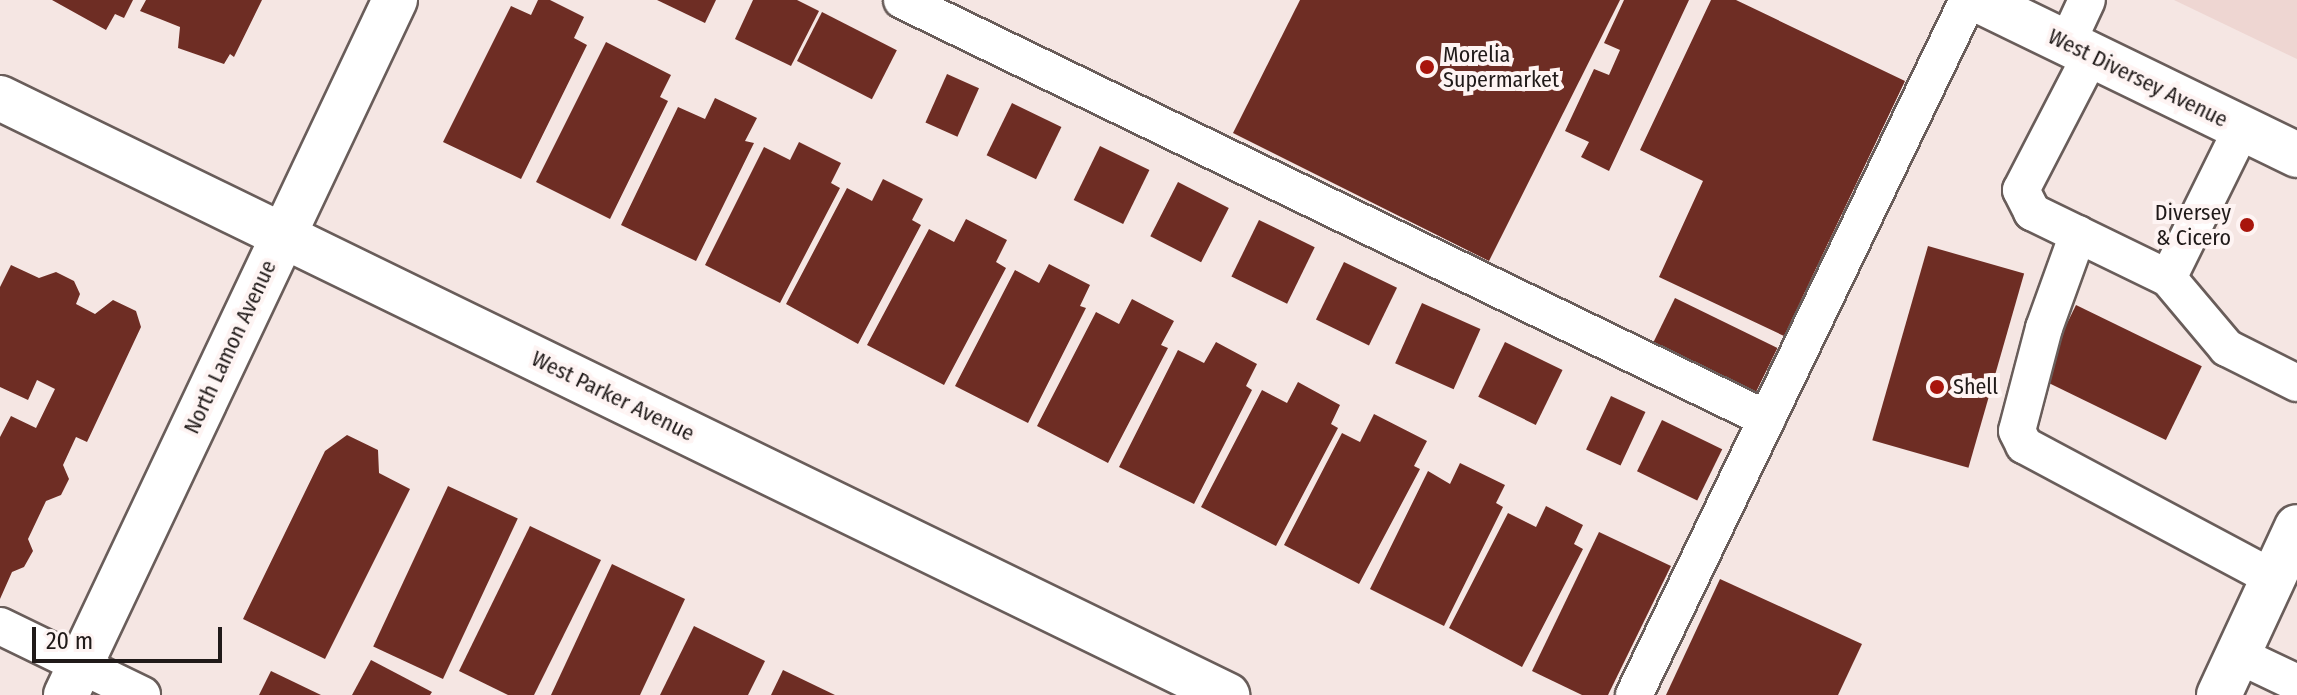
<!DOCTYPE html>
<style>
body{margin:0}
#map{position:relative;width:2297px;height:695px;overflow:hidden;background:#f5e6e3;font-family:"Fira Sans Condensed",sans-serif}
div>[style]{position:absolute}
.built>*{inset:0;background:#eed6d2}
.building>*{inset:0;background:#6e2d24;transform-origin:0 0}
.roads{filter:drop-shadow(2px 0 #695d5a) drop-shadow(-2px 0 #695d5a) drop-shadow(0 2px #695d5a) drop-shadow(0 -2px #695d5a)}
.service>*{height:36px;margin:-18px;padding:0 18px;transform-origin:18px;border-radius:18px;background:#fff}
.minor>*{height:44px;margin:-22px;padding:0 22px;transform-origin:22px;border-radius:22px;background:#fff}
.secondary>*{height:44px;margin:-22px;padding:0 22px;transform-origin:22px;border-radius:22px;background:#fff}
.primary>*{height:44px;margin:-22px;padding:0 22px;transform-origin:22px;border-radius:22px;background:#fff}
.dots>*{width:22px;height:22px;translate:-50% -50%;box-sizing:border-box;border:4px solid #fef4f3;border-radius:50%}
span{translate:-50% -50%;white-space:nowrap;text-align:center;line-height:1.15;-webkit-text-stroke:8px #fef4f3;paint-order:stroke}
.poi-label{font-size:22px;color:#201a19}
.left{translate:0 -50%;text-align:left}
.right{translate:-100% -50%;text-align:right}
.street-label{font-size:22px;color:#201a19}
.scale{position:absolute;left:32px;top:627px;width:190px;height:36px;box-sizing:border-box;border:4px solid #201a19;border-top:0;padding-left:10px;font-size:24px;line-height:28px;white-space:nowrap;color:#201a19;-webkit-text-stroke:6px #fef4f3;paint-order:stroke}
</style>
<div id="map">
<div class="built">
<div style="clip-path:polygon(2174px 0,2297px 0,2297px 59px)"></div>
</div>
<div class="building">
<div style="clip-path:polygon(52px 0,133px 0,124px 18px,115px 14px,106px 30px)"></div>
<div style="clip-path:polygon(146px 0,262px 0,234px 57px,230px 54px,224px 64px,178px 48px,180px 27px,140px 11px)"></div>
<div style="clip-path:polygon(538px 0,550px 0,584px 17px,574px 38px,587px 45px,521px 179px,443px 142px,511px 6px,531px 15px)"></div>
<div style="clip-path:polygon(657px 0,716px 0,705px 23px)"></div>
<div style="clip-path:polygon(753px 0,797px 0,819px 11px,791px 66px,735px 39px)"></div>
<div style="clip-path:polygon(1300px 0,1620px 0,1489px 261px,1233px 133px)"></div>
<div style="clip-path:polygon(1624px 0,1689px 0,1609px 171px,1581px 157px,1589px 142px,1565px 131px,1594px 69px,1609px 75px,1620px 50px,1604px 43px)"></div>
<div style="clip-path:polygon(1711px 0,1736px 0,1905px 81px,1784px 336px,1659px 277px,1703px 181px,1640px 150px)"></div>
<div style="left:822px;top:12px;width:84px;height:55px;rotate:27deg"></div>
<div style="clip-path:polygon(606px 42px,671px 75px,660px 97px,668px 101px,610px 219px,536px 182px)"></div>
<div style="left:947px;top:74px;width:35px;height:53px;rotate:24deg"></div>
<div style="clip-path:polygon(715px 98px,757px 118px,745px 141px,754px 143px,696px 261px,621px 225px,678px 107px,705px 119px)"></div>
<div style="left:1012px;top:103px;width:55px;height:58px;rotate:26deg"></div>
<div style="clip-path:polygon(799px 142px,841px 163px,831px 183px,840px 188px,780px 303px,705px 265px,764px 147px,790px 160px)"></div>
<div style="left:1100px;top:146px;width:55px;height:60px;rotate:26deg"></div>
<div style="clip-path:polygon(883px 179px,923px 199px,912px 220px,921px 225px,858px 344px,786px 304px,847px 188px,872px 201px)"></div>
<div style="left:1178px;top:182px;width:57px;height:61px;rotate:27deg"></div>
<div style="clip-path:polygon(966px 219px,1007px 240px,996px 262px,1006px 268px,944px 385px,867px 345px,929px 229px,954px 242px)"></div>
<div style="left:1259px;top:220px;width:62px;height:63px;rotate:26deg"></div>
<div style="left:1928px;top:246px;width:100px;height:202px;rotate:16deg"></div>
<div style="left:1344px;top:262px;width:59px;height:64px;rotate:26deg"></div>
<div style="clip-path:polygon(1049px 264px,1090px 285px,1080px 306px,1086px 308px,1028px 423px,955px 386px,1015px 270px,1039px 283px)"></div>
<div style="clip-path:polygon(11px 265px,39px 278px,56px 272px,74px 281px,80px 294px,76px 304px,95px 314px,113px 300px,136px 311px,141px 327px,87px 442px,76px 437px,63px 465px,69px 479px,61px 495px,46px 501px,28px 539px,33px 551px,24px 567px,12px 572px,0 599px,0 437px,11px 416px,36px 428px,55px 389px,37px 380px,28px 400px,0 387px,0 287px)"></div>
<div style="left:1675px;top:298px;width:114px;height:57px;rotate:26deg"></div>
<div style="clip-path:polygon(1132px 299px,1174px 321px,1161px 345px,1168px 348px,1108px 463px,1037px 426px,1096px 312px,1119px 324px)"></div>
<div style="left:1422px;top:303px;width:64px;height:66px;rotate:24deg"></div>
<div style="left:2076px;top:305px;width:140px;height:82px;rotate:26deg"></div>
<div style="clip-path:polygon(1216px 342px,1257px 364px,1246px 386px,1252px 390px,1194px 504px,1119px 467px,1178px 350px,1204px 363px)"></div>
<div style="left:1505px;top:342px;width:64px;height:61px;rotate:26deg"></div>
<div style="clip-path:polygon(1298px 382px,1340px 405px,1331px 424px,1338px 428px,1276px 546px,1201px 507px,1262px 390px,1287px 403px)"></div>
<div style="left:1611px;top:396px;width:38px;height:59px;rotate:25deg"></div>
<div style="clip-path:polygon(1374px 414px,1427px 441px,1414px 466px,1420px 469px,1359px 584px,1284px 545px,1342px 433px,1360px 442px)"></div>
<div style="left:1662px;top:420px;width:67px;height:57px;rotate:26deg"></div>
<div style="clip-path:polygon(347px 435px,378px 450px,379px 473px,410px 489px,325px 659px,243px 619px,325px 451px)"></div>
<div style="clip-path:polygon(1460px 463px,1505px 485px,1496px 503px,1503px 507px,1444px 626px,1370px 589px,1428px 471px,1450px 484px)"></div>
<div style="left:448px;top:486px;width:77px;height:177px;rotate:25deg"></div>
<div style="clip-path:polygon(1546px 506px,1583px 525px,1574px 544px,1583px 549px,1522px 667px,1449px 628px,1508px 513px,1536px 527px)"></div>
<div style="clip-path:polygon(530px 526px,601px 560px,534px 695px,508px 695px,459px 671px)"></div>
<div style="clip-path:polygon(1599px 532px,1671px 566px,1608px 695px,1582px 695px,1532px 671px)"></div>
<div style="clip-path:polygon(612px 564px,685px 599px,640px 695px,551px 695px)"></div>
<div style="clip-path:polygon(1720px 579px,1862px 644px,1838px 695px,1666px 695px)"></div>
<div style="clip-path:polygon(694px 626px,765px 661px,748px 695px,660px 695px)"></div>
<div style="clip-path:polygon(371px 660px,432px 692px,430px 695px,352px 695px)"></div>
<div style="clip-path:polygon(783px 670px,835px 695px,771px 695px)"></div>
<div style="clip-path:polygon(271px 671px,321px 695px,259px 695px)"></div>
</div>
<div class="roads">
<div class="service">
<div style="left:902px;top:0;width:961px;rotate:25.85deg"></div>
<div style="left:2067px;top:43px;width:47px;rotate:-65.1deg"></div>
<div style="left:2091px;top:55px;width:152px;rotate:117.4deg"></div>
<div style="left:2021px;top:190px;width:25px;rotate:63deg"></div>
<div style="left:2032px;top:212px;width:151px;rotate:25.9deg"></div>
<div style="left:2168px;top:278px;width:167px;rotate:-63.7deg"></div>
<div style="left:2078px;top:234px;width:100px;rotate:109.9deg"></div>
<div style="left:2044px;top:328px;width:106px;rotate:104.7deg"></div>
<div style="left:2017px;top:431px;width:16px;rotate:63deg"></div>
<div style="left:2024px;top:445px;width:282px;rotate:28.1deg"></div>
<div style="left:2168px;top:278px;width:92px;rotate:49.9deg"></div>
<div style="left:2227px;top:348px;width:78px;rotate:26.6deg"></div>
<div style="left:0;top:626px;width:158px;rotate:25.9deg"></div>
<div style="left:2238px;top:655px;width:65px;rotate:25.4deg"></div>
<div style="left:1634px;top:695px;width:771px;rotate:-64.33deg"></div>
</div>
<div class="minor">
<div style="left:0;top:98px;width:1365px;rotate:25.95deg"></div>
<div style="left:66px;top:695px;width:769px;rotate:-64.67deg"></div>
</div>
<div class="secondary">
<div style="left:1978px;top:0;width:355px;rotate:25.9deg"></div>
</div>
<div class="primary">
<div style="left:2219px;top:695px;width:185px;rotate:-65.1deg"></div>
</div>
</div>
<div class="dots">
<div style="left:1427px;top:67px;background:#a8150c"></div>
<div style="left:2247px;top:225px;background:#a8150c"></div>
<div style="left:1937px;top:387px;background:#a8150c"></div>
</div>
<div class="poi-label">
<span class="left" style="left:1443px;top:67px">Morelia<br>Supermarket</span>
<span class="right" style="left:2231px;top:225px">Diversey<br>&amp; Cicero</span>
<span class="left" style="left:1953px;top:387px">Shell</span>
</div>
<div class="street-label">
<span style="left:2138px;top:78px;rotate:26deg">West Diversey Avenue</span>
<span style="left:230px;top:347px;rotate:-65deg">North Lamon Avenue</span>
<span style="left:613px;top:396px;rotate:26deg">West Parker Avenue</span>
</div>
<div class="scale">20 m</div>
</div>
